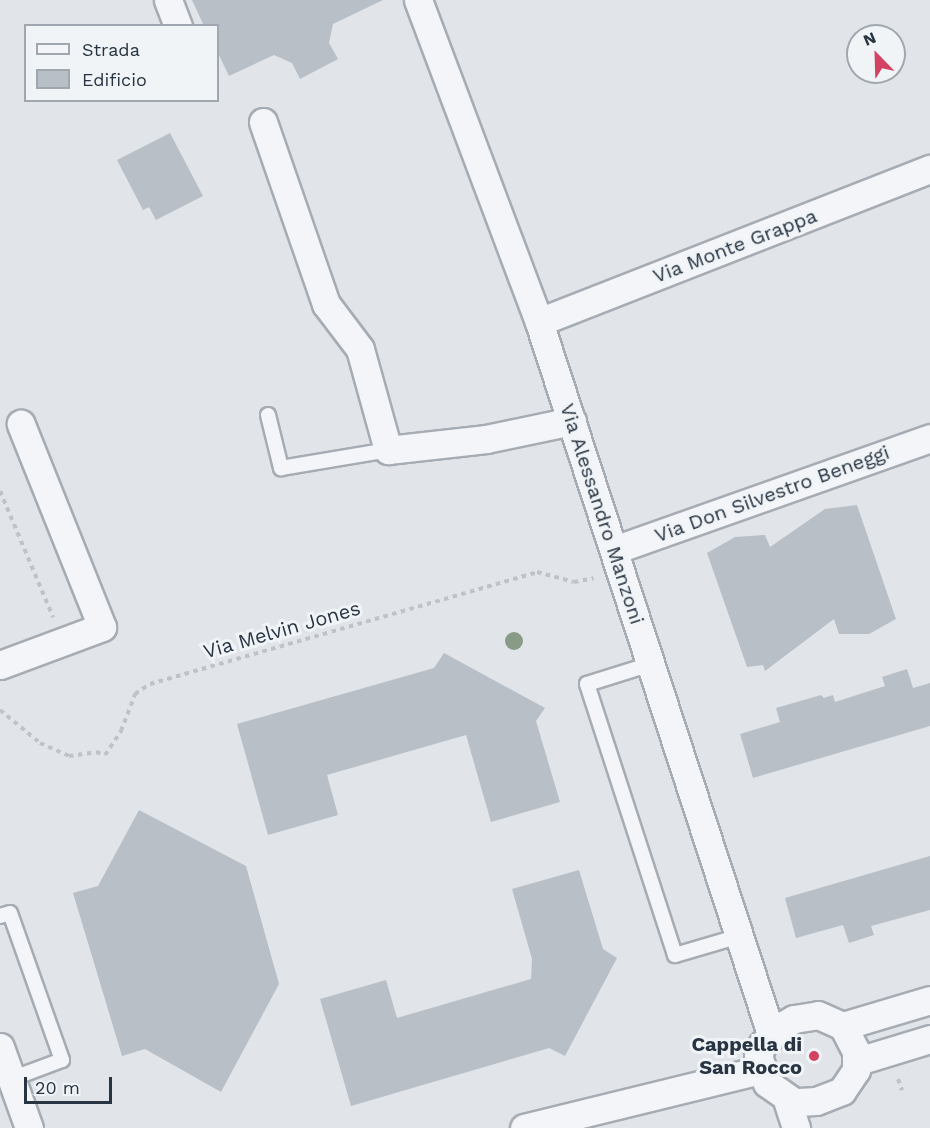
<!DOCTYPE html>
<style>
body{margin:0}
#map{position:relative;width:930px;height:1128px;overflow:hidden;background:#e1e5ea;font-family:"Work Sans",sans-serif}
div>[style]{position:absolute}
.building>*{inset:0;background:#b8bfc7}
.path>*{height:4px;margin-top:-2px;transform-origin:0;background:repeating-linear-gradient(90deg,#bfc3c9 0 4.5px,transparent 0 9px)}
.roads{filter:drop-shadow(2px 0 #a6acb4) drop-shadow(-2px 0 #a6acb4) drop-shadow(0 2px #a6acb4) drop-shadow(0 -2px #a6acb4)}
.service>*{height:14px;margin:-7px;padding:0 7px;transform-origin:7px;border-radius:7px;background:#f4f5f8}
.minor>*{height:27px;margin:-13.5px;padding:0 13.5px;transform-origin:13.5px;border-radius:13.5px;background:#f4f5f8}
.trees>*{width:18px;height:18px;margin:-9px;border-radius:50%;background:#889b86}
.dots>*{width:16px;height:16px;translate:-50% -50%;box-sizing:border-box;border:3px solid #f0f4f7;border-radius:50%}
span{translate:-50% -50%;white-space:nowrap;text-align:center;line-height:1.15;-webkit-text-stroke:6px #f0f4f7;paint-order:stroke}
.street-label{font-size:20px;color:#283442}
.poi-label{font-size:20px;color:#283442;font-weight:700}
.right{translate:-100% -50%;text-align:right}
.legend{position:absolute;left:24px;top:24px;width:195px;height:78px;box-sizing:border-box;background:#f0f4f7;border:2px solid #a0a7af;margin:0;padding:8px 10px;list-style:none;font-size:18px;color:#283442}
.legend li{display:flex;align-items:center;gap:12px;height:30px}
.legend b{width:30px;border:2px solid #a0a7af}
.north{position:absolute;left:846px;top:24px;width:60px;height:60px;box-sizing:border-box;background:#f0f4f7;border:2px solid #a0a7af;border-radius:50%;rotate:337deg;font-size:16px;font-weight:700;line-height:24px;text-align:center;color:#283442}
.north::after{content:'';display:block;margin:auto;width:21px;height:27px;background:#d34163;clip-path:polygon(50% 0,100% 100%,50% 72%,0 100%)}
.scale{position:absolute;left:24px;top:1077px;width:88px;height:27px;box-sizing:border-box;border:3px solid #283442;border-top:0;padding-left:8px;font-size:18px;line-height:21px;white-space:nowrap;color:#283442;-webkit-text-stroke:4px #f0f4f7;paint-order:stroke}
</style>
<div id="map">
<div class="building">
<div style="clip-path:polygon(192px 0,383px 0,333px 24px,329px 43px,338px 59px,300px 79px,292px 63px,274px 55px,229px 76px,218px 53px,218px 26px,204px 26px)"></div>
<div style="clip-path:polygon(170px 133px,203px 196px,156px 220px,149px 207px,143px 210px,117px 160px)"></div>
<div style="clip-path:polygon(857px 505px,896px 619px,869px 634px,839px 634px,834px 619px,765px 671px,763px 665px,747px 667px,707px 553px,735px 537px,765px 535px,770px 547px,825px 509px)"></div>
<div style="clip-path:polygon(444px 653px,545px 708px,536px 721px,560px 802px,491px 822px,466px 735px,327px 775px,338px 815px,268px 835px,237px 724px,434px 668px)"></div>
<div style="clip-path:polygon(907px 669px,913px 688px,930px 683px,930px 726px,753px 778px,740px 734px,780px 722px,776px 708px,821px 695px,824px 698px,833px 695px,835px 702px,885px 686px,882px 677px)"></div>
<div style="clip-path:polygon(139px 810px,246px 866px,279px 984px,221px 1092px,145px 1049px,122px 1056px,73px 893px,98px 886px)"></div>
<div style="clip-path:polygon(930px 856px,930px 910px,871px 926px,874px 935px,849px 943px,843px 925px,796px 938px,785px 898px)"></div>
<div style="clip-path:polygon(579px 870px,603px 949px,617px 958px,565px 1056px,549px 1048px,351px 1106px,320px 999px,386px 980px,397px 1018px,531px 979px,532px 959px,512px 889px)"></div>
</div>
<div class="path">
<div style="left:0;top:491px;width:137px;rotate:67.2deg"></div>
<div style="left:0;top:710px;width:52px;rotate:39.5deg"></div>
<div style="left:40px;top:743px;width:32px;rotate:24deg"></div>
<div style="left:69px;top:756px;width:27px;rotate:-8deg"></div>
<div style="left:96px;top:752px;width:9px;rotate:18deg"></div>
<div style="left:105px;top:755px;width:29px;rotate:-56deg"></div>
<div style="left:121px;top:731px;width:40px;rotate:-69deg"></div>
<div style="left:135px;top:694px;width:18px;rotate:-34deg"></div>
<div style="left:150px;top:684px;width:403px;rotate:-16.1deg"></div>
<div style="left:537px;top:572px;width:38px;rotate:15deg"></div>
<div style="left:574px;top:582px;width:20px;rotate:-11deg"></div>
<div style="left:898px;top:1079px;width:12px;rotate:70deg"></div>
</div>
<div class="roads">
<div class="service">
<div style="left:268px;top:415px;width:55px;rotate:76.2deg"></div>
<div style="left:281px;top:468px;width:109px;rotate:-9.5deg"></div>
<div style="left:651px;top:664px;width:67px;rotate:162.6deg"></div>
<div style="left:587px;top:684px;width:285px;rotate:72deg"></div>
<div style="left:675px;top:955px;width:64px;rotate:-16.4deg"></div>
<div style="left:0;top:916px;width:10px;rotate:-17deg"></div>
<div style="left:10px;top:913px;width:156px;rotate:70.5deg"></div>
<div style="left:62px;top:1060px;width:54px;rotate:159.6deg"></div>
</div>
<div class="minor">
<div style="left:168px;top:0;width:28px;rotate:69deg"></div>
<div style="left:418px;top:0;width:344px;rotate:69.4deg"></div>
<div style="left:539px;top:322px;width:749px;rotate:71.95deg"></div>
<div style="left:263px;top:122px;width:193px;rotate:70.9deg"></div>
<div style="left:326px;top:304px;width:56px;rotate:52.9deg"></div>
<div style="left:360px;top:349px;width:105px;rotate:74.5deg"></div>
<div style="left:388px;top:450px;width:99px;rotate:-6.4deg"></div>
<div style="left:486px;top:439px;width:88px;rotate:-11.8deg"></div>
<div style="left:539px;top:322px;width:420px;rotate:-21.4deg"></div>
<div style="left:614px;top:550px;width:335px;rotate:-19.5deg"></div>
<div style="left:0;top:665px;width:109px;rotate:-20.4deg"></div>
<div style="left:102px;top:627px;width:219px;rotate:-111.8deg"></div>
<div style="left:818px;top:1015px;width:27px;rotate:24deg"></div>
<div style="left:843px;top:1026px;width:28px;rotate:63deg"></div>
<div style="left:856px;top:1051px;width:19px;rotate:90deg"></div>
<div style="left:856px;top:1070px;width:25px;rotate:124deg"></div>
<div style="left:842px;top:1091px;width:28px;rotate:159deg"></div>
<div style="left:816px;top:1101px;width:22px;rotate:177deg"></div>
<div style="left:794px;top:1102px;width:33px;rotate:-145deg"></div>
<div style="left:767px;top:1083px;width:28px;rotate:-108deg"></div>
<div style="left:758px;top:1056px;width:12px;rotate:-70deg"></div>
<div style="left:762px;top:1045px;width:25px;rotate:-45deg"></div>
<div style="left:780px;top:1027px;width:16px;rotate:-30deg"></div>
<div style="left:794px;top:1019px;width:24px;rotate:-9deg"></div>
<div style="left:843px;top:1026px;width:91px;rotate:-16.6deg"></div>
<div style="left:0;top:1047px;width:86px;rotate:70.3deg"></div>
<div style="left:858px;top:1061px;width:75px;rotate:-17deg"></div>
<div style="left:786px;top:1097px;width:33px;rotate:72deg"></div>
<div style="left:524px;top:1128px;width:243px;rotate:-13.8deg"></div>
</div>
</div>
<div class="trees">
<div style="left:514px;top:641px"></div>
</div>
<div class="dots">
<div style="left:814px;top:1056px;background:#d34163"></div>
</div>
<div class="street-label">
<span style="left:735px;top:246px;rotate:-21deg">Via Monte Grappa</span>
<span style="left:772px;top:494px;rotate:-20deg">Via Don Silvestro Beneggi</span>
<span style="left:602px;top:514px;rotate:72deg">Via Alessandro Manzoni</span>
<span style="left:282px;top:630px;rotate:-16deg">Via Melvin Jones</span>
</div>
<div class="poi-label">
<span class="right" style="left:802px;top:1056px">Cappella di<br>San Rocco</span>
</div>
<ul class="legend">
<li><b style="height:8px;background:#f4f5f8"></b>Strada</li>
<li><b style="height:16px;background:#b8bfc7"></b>Edificio</li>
</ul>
<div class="north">N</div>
<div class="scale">20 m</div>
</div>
